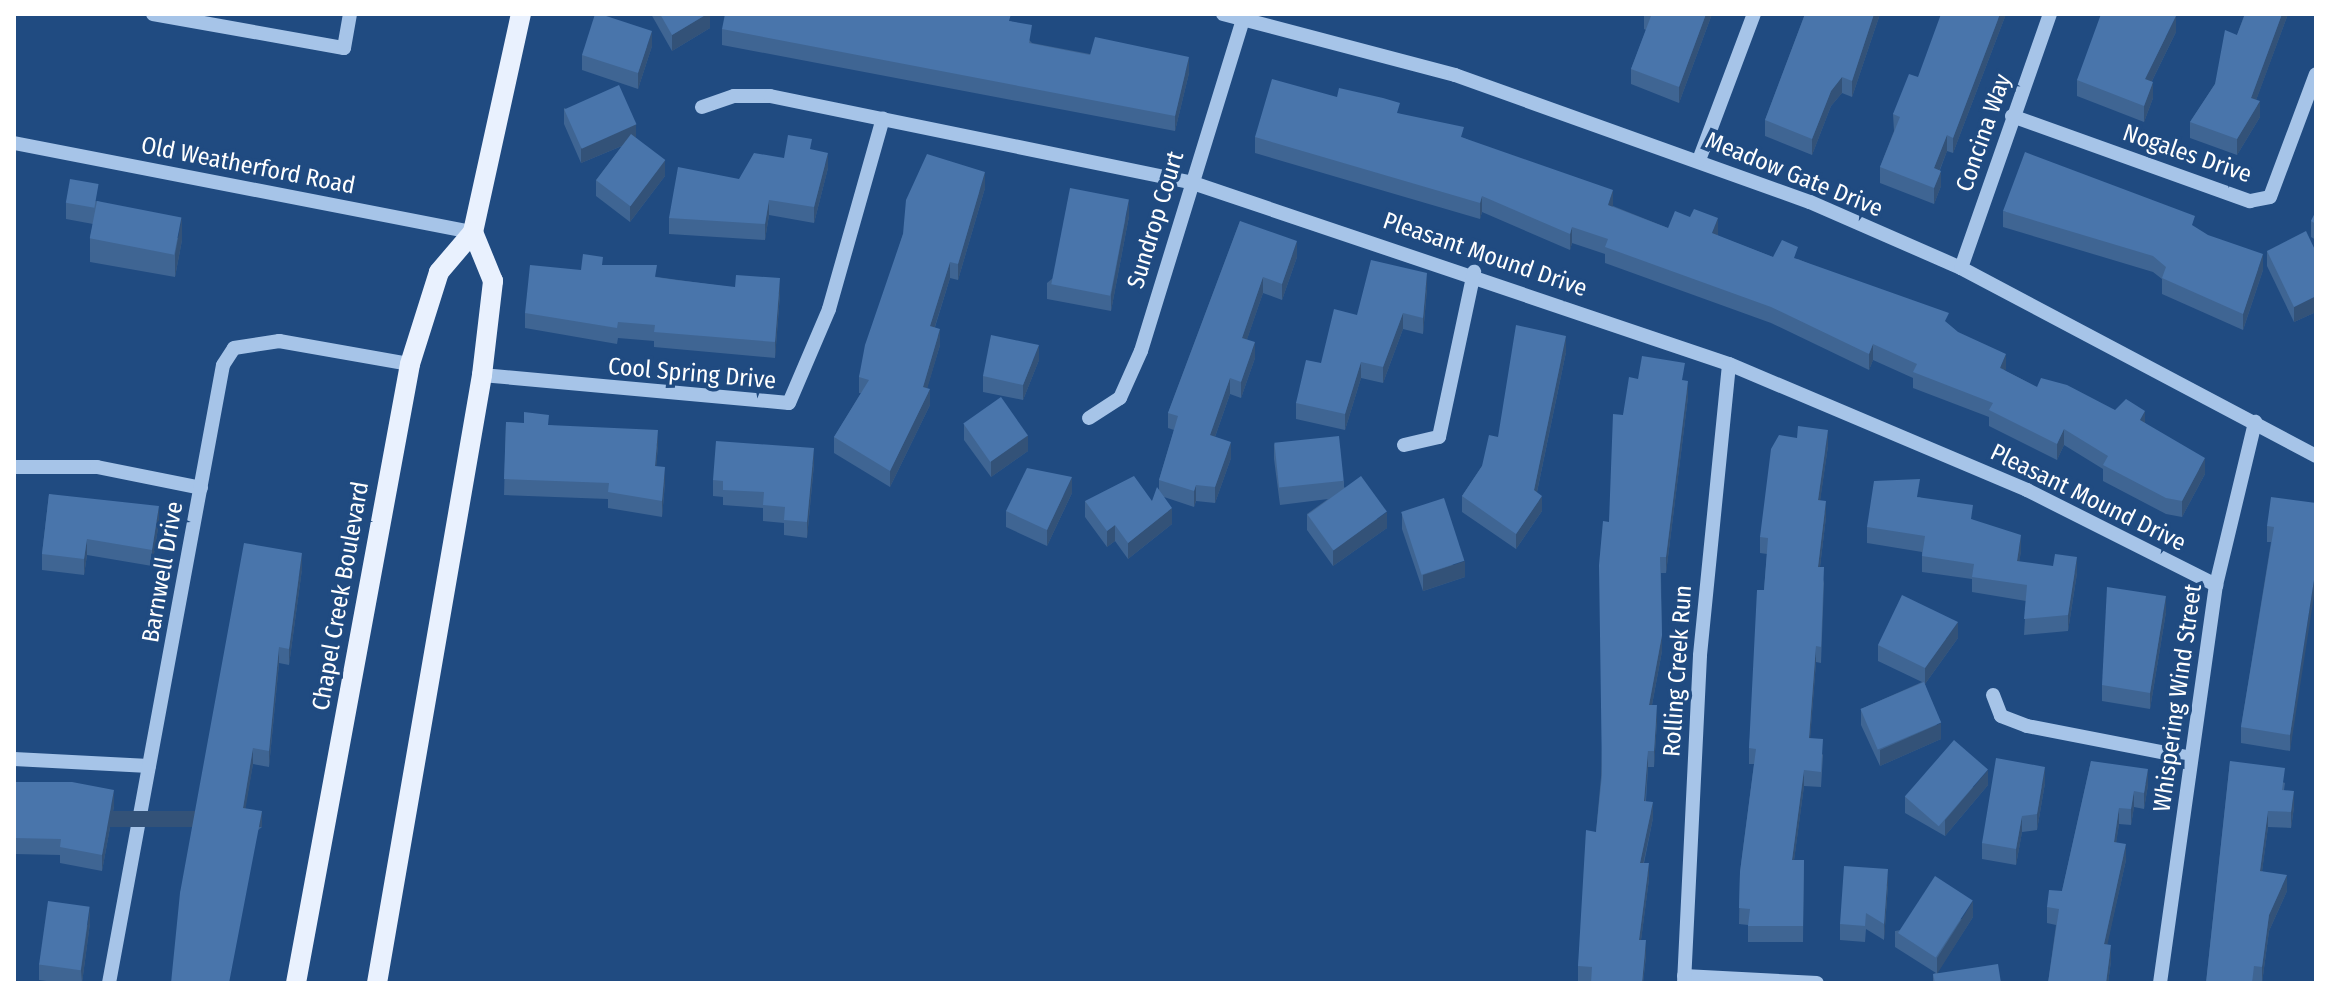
<!DOCTYPE html>
<style>
body{margin:0}
#map{position:relative;width:2330px;height:997px;overflow:hidden;background:#204b81;font-family:"Fira Sans Condensed",sans-serif}
div>[style]{position:absolute}
.minor>*{height:14px;margin:-7px;padding:0 7px;transform-origin:7px;border-radius:7px;background:#a6c4e8}
.major>*{height:20px;margin:-10px;padding:0 10px;transform-origin:10px;border-radius:10px;background:#e9f1fe}
.wall>*{inset:0;background:#3f6593}
.shaded-wall>*{inset:0;background:#335278;transform-origin:0 0}
.building>*{inset:0;background:#4975ab;transform-origin:0 0}
span{translate:-50% -50%;white-space:nowrap;text-align:center;line-height:1.15;-webkit-text-stroke:7px #204b81;paint-order:stroke}
.street-label{font-size:24px;color:#fff}
.frame{position:absolute;inset:0;border:16px solid #fff;pointer-events:none}
</style>
<div id="map">
<div class="minor">
<div style="left:153px;top:14px;width:194px;rotate:10.1deg"></div>
<div style="left:344px;top:48px;width:35px;rotate:-80deg"></div>
<div style="left:1223px;top:14px;width:240px;rotate:14.7deg"></div>
<div style="left:1455px;top:75px;width:377px;rotate:19.7deg"></div>
<div style="left:1810px;top:202px;width:165px;rotate:23.6deg"></div>
<div style="left:1961px;top:268px;width:402px;rotate:27.9deg"></div>
<div style="left:702px;top:107px;width:34px;rotate:-19deg"></div>
<div style="left:734px;top:96px;width:36px"></div>
<div style="left:770px;top:96px;width:429px;rotate:11.6deg"></div>
<div style="left:1190px;top:182px;width:569px;rotate:18.66deg"></div>
<div style="left:1729px;top:364px;width:324px;rotate:22.9deg"></div>
<div style="left:2027px;top:490px;width:212px;rotate:26.7deg"></div>
<div style="left:2012px;top:116px;width:253px;rotate:19.7deg"></div>
<div style="left:2250px;top:201px;width:20px;rotate:-11deg"></div>
<div style="left:2270px;top:197px;width:131px;rotate:-69.5deg"></div>
<div style="left:14px;top:143px;width:468px;rotate:11deg"></div>
<div style="left:1699px;top:160px;width:156px;rotate:-69.4deg"></div>
<div style="left:1961px;top:268px;width:269px;rotate:-70.7deg"></div>
<div style="left:482px;top:375px;width:308px;rotate:5.2deg"></div>
<div style="left:789px;top:403px;width:102px;rotate:-66.9deg"></div>
<div style="left:829px;top:309px;width:198px;rotate:-74.2deg"></div>
<div style="left:1089px;top:418px;width:37px;rotate:-33deg"></div>
<div style="left:1120px;top:398px;width:51px;rotate:-65.9deg"></div>
<div style="left:1141px;top:351px;width:347px;rotate:-72.9deg"></div>
<div style="left:1404px;top:445px;width:36px;rotate:-13deg"></div>
<div style="left:1439px;top:437px;width:169px;rotate:-78deg"></div>
<div style="left:14px;top:467px;width:83px"></div>
<div style="left:97px;top:467px;width:106px;rotate:11.4deg"></div>
<div style="left:1993px;top:695px;width:22px;rotate:69deg"></div>
<div style="left:2001px;top:716px;width:28px;rotate:21deg"></div>
<div style="left:2027px;top:726px;width:167px;rotate:11deg"></div>
<div style="left:14px;top:759px;width:135px;rotate:3deg"></div>
<div style="left:1684px;top:976px;width:133px;rotate:3deg"></div>
<div style="left:109px;top:983px;width:628px;rotate:-79.55deg"></div>
<div style="left:223px;top:365px;width:20px;rotate:-57deg"></div>
<div style="left:234px;top:348px;width:46px;rotate:-8.8deg"></div>
<div style="left:279px;top:341px;width:133px;rotate:10deg"></div>
<div style="left:1684px;top:983px;width:328px;rotate:-87.2deg"></div>
<div style="left:1700px;top:655px;width:292px;rotate:-84.3deg"></div>
<div style="left:2160px;top:983px;width:402px;rotate:-82deg"></div>
<div style="left:2216px;top:585px;width:168px;rotate:-76.5deg"></div>
</div>
<div class="major">
<div style="left:296px;top:983px;width:629px;rotate:-79.56deg"></div>
<div style="left:410px;top:364px;width:96px;rotate:-72.5deg"></div>
<div style="left:439px;top:272px;width:52px;rotate:-49.6deg"></div>
<div style="left:473px;top:232px;width:223px;rotate:-77.6deg"></div>
<div style="left:377px;top:983px;width:617px;rotate:-80.2deg"></div>
<div style="left:482px;top:375px;width:95px;rotate:-83.3deg"></div>
<div style="left:493px;top:281px;width:53px;rotate:-112.2deg"></div>
</div>
<div class="wall">
<div style="clip-path:polygon(651px 14px,710px 14px,710px 28px,672px 51px)"></div>
<div style="clip-path:polygon(1644px 14px,1712px 14px,1679px 103px,1631px 84px,1631px 69px,1646px 30px,1644px 29px)"></div>
<div style="clip-path:polygon(1805px 14px,1880px 14px,1852px 97px,1842px 93px,1831px 106px,1812px 155px,1765px 136px,1765px 120px)"></div>
<div style="clip-path:polygon(2006px 14px,1953px 153px,1947px 151px,1940px 170px,1941px 186px,1934px 204px,1880px 183px,1880px 167px,1894px 131px,1893px 114px,1918px 77px)"></div>
<div style="clip-path:polygon(2242px 14px,2288px 14px,2256px 100px,2260px 117px,2237px 155px,2190px 138px,2190px 122px,2215px 84px,2237px 35px,2244px 16px,2242px 16px)"></div>
<div style="clip-path:polygon(1011px 21px,1032px 43px,1189px 73px,1175px 131px,722px 45px,722px 29px)"></div>
<div style="clip-path:polygon(2176px 32px,2152px 81px,2153px 98px,2144px 122px,2077px 96px,2077px 80px)"></div>
<div style="clip-path:polygon(652px 46px,638px 89px,582px 70px,582px 55px)"></div>
<div style="clip-path:polygon(1337px 97px,1400px 114px,1464px 138px,1613px 206px,1668px 228px,1718px 234px,1718px 236px,1773px 257px,1798px 259px,1949px 325px,2006px 371px,2037px 387px,2115px 410px,2145px 423px,2205px 474px,2182px 517px,2166px 514px,2103px 481px,2103px 469px,2064px 445px,2057px 460px,1989px 426px,1989px 417px,1913px 388px,1913px 378px,1873px 360px,1869px 370px,1771px 323px,1605px 263px,1605px 254px,1572px 243px,1570px 250px,1482px 212px,1480px 219px,1255px 153px,1255px 137px)"></div>
<div style="clip-path:polygon(564px 108px,636px 138px,665px 176px,630px 222px,596px 196px,596px 180px,622px 146px,581px 163px,564px 124px)"></div>
<div style="clip-path:polygon(812px 150px,828px 168px,814px 223px,769px 215px,765px 240px,669px 234px,669px 218px,739px 179px,784px 158px)"></div>
<div style="clip-path:polygon(985px 188px,958px 280px,950px 278px,935px 327px,940px 345px,927px 388px,930px 405px,890px 487px,834px 453px,834px 437px,861px 393px,859px 393px,859px 377px,903px 234px)"></div>
<div style="clip-path:polygon(98px 201px,182px 240px,175px 277px,90px 262px,90px 238px,93px 224px,66px 219px,66px 203px)"></div>
<div style="clip-path:polygon(2003px 211px,2263px 270px,2243px 330px,2162px 294px,2162px 279px,2153px 272px,2003px 227px)"></div>
<div style="clip-path:polygon(2316px 211px,2316px 240px,2311px 237px,2311px 221px)"></div>
<div style="clip-path:polygon(1129px 216px,1111px 311px,1047px 299px,1047px 283px)"></div>
<div style="clip-path:polygon(1240px 221px,1297px 257px,1282px 300px,1263px 293px,1247px 339px,1255px 358px,1241px 398px,1230px 394px,1215px 437px,1231px 458px,1215px 503px,1196px 501px,1194px 507px,1164px 497px,1172px 524px,1128px 559px,1115px 541px,1107px 547px,1085px 517px,1085px 501px,1152px 501px,1159px 491px,1159px 480px,1174px 430px,1168px 428px,1168px 413px)"></div>
<div style="clip-path:polygon(2267px 251px,2316px 252px,2316px 312px,2294px 322px,2267px 266px)"></div>
<div style="clip-path:polygon(603px 265px,657px 277px,780px 294px,775px 358px,654px 347px,654px 341px,618px 338px,617px 344px,525px 328px,525px 313px)"></div>
<div style="clip-path:polygon(1427px 289px,1423px 334px,1403px 329px,1383px 383px,1361px 378px,1345px 430px,1296px 419px,1296px 403px,1357px 315px)"></div>
<div style="clip-path:polygon(1566px 352px,1537px 492px,1542px 511px,1516px 549px,1462px 512px,1462px 496px,1482px 466px,1498px 437px)"></div>
<div style="clip-path:polygon(1039px 360px,1023px 400px,983px 392px,983px 376px)"></div>
<div style="clip-path:polygon(1638px 379px,1684px 381px,1688px 397px,1666px 573px,1661px 573px,1662px 651px,1652px 705px,1657px 721px,1654px 767px,1648px 767px,1646px 801px,1653px 818px,1644px 863px,1649px 879px,1641px 940px,1646px 956px,1643px 983px,1578px 982px,1578px 966px,1596px 832px,1601px 777px,1609px 522px,1623px 415px)"></div>
<div style="clip-path:polygon(506px 422px,549px 425px,658px 446px,656px 466px,665px 483px,662px 517px,608px 508px,608px 499px,504px 495px)"></div>
<div style="clip-path:polygon(964px 424px,1028px 451px,991px 477px,964px 440px)"></div>
<div style="clip-path:polygon(1274px 444px,1344px 481px,1344px 487px,1387px 528px,1333px 566px,1307px 530px,1307px 514px,1328px 499px,1280px 505px,1274px 459px)"></div>
<div style="clip-path:polygon(1828px 446px,1820px 500px,1826px 517px,1820px 567px,1824px 583px,1821px 663px,1816px 662px,1810px 738px,1823px 755px,1821px 787px,1804px 786px,1794px 860px,1804px 860px,1803px 942px,1748px 942px,1748px 925px,1739px 924px,1740px 872px,1754px 764px,1749px 764px,1749px 748px,1764px 590px,1767px 554px,1760px 553px,1760px 537px)"></div>
<div style="clip-path:polygon(814px 464px,807px 538px,784px 535px,784px 523px,763px 521px,763px 508px,723px 505px,723px 497px,713px 496px,713px 480px)"></div>
<div style="clip-path:polygon(1072px 493px,1047px 546px,1006px 527px,1006px 511px)"></div>
<div style="clip-path:polygon(49px 494px,159px 522px,152px 566px,87px 555px,84px 575px,42px 570px,42px 554px)"></div>
<div style="clip-path:polygon(1919px 497px,1973px 520px,2021px 551px,2019px 562px,2077px 573px,2068px 631px,2024px 635px,2026px 601px,1972px 592px,1972px 579px,1922px 572px,1922px 552px,1867px 543px,1867px 527px)"></div>
<div style="clip-path:polygon(2316px 503px,2290px 751px,2241px 743px,2241px 727px,2271px 542px,2267px 542px,2267px 526px)"></div>
<div style="clip-path:polygon(1402px 513px,1465px 577px,1423px 591px,1402px 529px)"></div>
<div style="clip-path:polygon(302px 569px,289px 665px,279px 663px,269px 767px,253px 764px,245px 808px,262px 827px,180px 893px)"></div>
<div style="clip-path:polygon(2166px 612px,2150px 709px,2102px 701px,2102px 685px)"></div>
<div style="clip-path:polygon(1958px 638px,1925px 684px,1941px 739px,1880px 766px,1861px 725px,1861px 709px,1922px 682px,1878px 661px,1878px 645px)"></div>
<div style="clip-path:polygon(2091px 761px,2148px 785px,2144px 809px,2134px 807px,2131px 825px,2119px 824px,2116px 842px,2126px 860px,2107px 944px,2111px 961px,2108px 983px,2048px 983px,2056px 925px,2047px 923px,2047px 907px,2062px 891px)"></div>
<div style="clip-path:polygon(2230px 761px,2285px 783px,2284px 790px,2294px 807px,2291px 828px,2268px 827px,2262px 871px,2287px 891px,2269px 931px,2262px 983px,2206px 983px)"></div>
<div style="clip-path:polygon(14px 782px,114px 806px,102px 871px,60px 863px,60px 855px,14px 854px)"></div>
<div style="clip-path:polygon(2045px 783px,2037px 830px,2022px 832px,2016px 865px,1982px 859px,1982px 843px)"></div>
<div style="clip-path:polygon(1988px 785px,1945px 836px,1905px 813px,1905px 797px)"></div>
<div style="clip-path:polygon(1888px 885px,1884px 940px,1866px 929px,1865px 942px,1840px 940px,1840px 924px)"></div>
<div style="clip-path:polygon(1973px 917px,1937px 973px,2001px 983px,1933px 983px,1933px 974px,1936px 973px,1895px 947px,1895px 931px)"></div>
<div style="clip-path:polygon(90px 923px,82px 983px,61px 983px,39px 980px,39px 964px)"></div>
</div>
<div class="shaded-wall">
<div style="clip-path:polygon(707px 14px,710px 14px,710px 28px,672px 51px,672px 35px)"></div>
<div style="clip-path:polygon(1706px 14px,1712px 14px,1679px 103px,1679px 87px)"></div>
<div style="clip-path:polygon(1874px 14px,1880px 14px,1852px 97px,1852px 81px)"></div>
<div style="clip-path:polygon(2000px 14px,2006px 14px,1953px 153px,1953px 138px)"></div>
<div style="clip-path:polygon(2282px 14px,2288px 14px,2251px 114px,2251px 98px)"></div>
<div style="clip-path:polygon(2176px 16px,2176px 32px,2145px 95px,2145px 79px)"></div>
<div style="clip-path:polygon(652px 31px,652px 46px,638px 89px,638px 73px)"></div>
<div style="clip-path:polygon(1189px 57px,1189px 73px,1175px 131px,1175px 116px)"></div>
<div style="clip-path:polygon(1842px 77px,1842px 93px,1831px 106px,1812px 155px,1812px 139px,1831px 91px)"></div>
<div style="clip-path:polygon(2153px 82px,2153px 98px,2144px 122px,2144px 106px)"></div>
<div style="clip-path:polygon(2260px 101px,2260px 117px,2237px 155px,2237px 139px)"></div>
<div style="clip-path:polygon(636px 124px,636px 140px,581px 163px,581px 147px)"></div>
<div style="clip-path:polygon(1947px 135px,1947px 151px,1934px 184px,1934px 168px)"></div>
<div style="clip-path:polygon(828px 153px,828px 168px,814px 223px,814px 207px)"></div>
<div style="clip-path:polygon(665px 160px,665px 176px,630px 222px,630px 206px)"></div>
<div style="clip-path:polygon(1941px 171px,1941px 186px,1934px 204px,1934px 188px)"></div>
<div style="clip-path:polygon(985px 172px,985px 188px,958px 280px,958px 264px)"></div>
<div style="clip-path:polygon(1613px 190px,1613px 205px,1608px 221px,1608px 205px)"></div>
<div style="clip-path:polygon(1482px 196px,1482px 212px,1480px 219px,1480px 203px)"></div>
<div style="clip-path:polygon(769px 200px,769px 215px,765px 240px,765px 224px)"></div>
<div style="clip-path:polygon(1129px 200px,1129px 216px,1111px 311px,1111px 295px)"></div>
<div style="clip-path:polygon(182px 217px,182px 240px,175px 277px,175px 254px)"></div>
<div style="clip-path:polygon(1718px 218px,1718px 234px,1712px 249px,1712px 233px)"></div>
<div style="clip-path:polygon(1572px 227px,1572px 243px,1570px 250px,1570px 234px)"></div>
<div style="clip-path:polygon(1297px 241px,1297px 257px,1282px 300px,1282px 284px)"></div>
<div style="clip-path:polygon(2263px 254px,2263px 270px,2243px 330px,2243px 314px)"></div>
<div style="clip-path:polygon(950px 262px,950px 278px,930px 342px,930px 326px)"></div>
<div style="clip-path:polygon(1427px 273px,1427px 289px,1423px 334px,1423px 318px)"></div>
<div style="clip-path:polygon(1263px 277px,1263px 293px,1242px 354px,1242px 338px)"></div>
<div style="clip-path:polygon(780px 278px,780px 294px,775px 358px,775px 342px)"></div>
<div style="clip-path:polygon(2316px 296px,2316px 312px,2294px 322px,2294px 307px)"></div>
<div style="clip-path:polygon(1403px 313px,1403px 329px,1383px 383px,1383px 367px)"></div>
<div style="clip-path:polygon(940px 329px,940px 345px,923px 403px,923px 387px)"></div>
<div style="clip-path:polygon(1566px 336px,1566px 352px,1534px 506px,1534px 490px)"></div>
<div style="clip-path:polygon(1255px 342px,1255px 358px,1241px 398px,1241px 382px)"></div>
<div style="clip-path:polygon(1873px 344px,1873px 360px,1869px 370px,1869px 354px)"></div>
<div style="clip-path:polygon(1039px 345px,1039px 360px,1023px 400px,1023px 385px)"></div>
<div style="clip-path:polygon(2006px 354px,2006px 370px,2000px 368px)"></div>
<div style="clip-path:polygon(1361px 362px,1361px 378px,1345px 430px,1345px 414px)"></div>
<div style="clip-path:polygon(1230px 378px,1230px 394px,1210px 451px,1210px 435px)"></div>
<div style="clip-path:polygon(1688px 381px,1688px 397px,1666px 573px,1666px 557px)"></div>
<div style="clip-path:polygon(930px 389px,930px 405px,890px 487px,890px 471px)"></div>
<div style="clip-path:polygon(2145px 411px,2145px 427px,2140px 420px)"></div>
<div style="clip-path:polygon(2064px 429px,2064px 445px,2057px 460px,2057px 444px)"></div>
<div style="clip-path:polygon(658px 430px,658px 446px,655px 482px,655px 466px)"></div>
<div style="clip-path:polygon(1828px 430px,1828px 446px,1818px 516px,1818px 500px)"></div>
<div style="clip-path:polygon(1028px 435px,1028px 451px,991px 477px,991px 461px)"></div>
<div style="clip-path:polygon(1231px 442px,1231px 458px,1215px 503px,1215px 487px)"></div>
<div style="clip-path:polygon(814px 448px,814px 464px,807px 538px,807px 522px)"></div>
<div style="clip-path:polygon(2205px 458px,2205px 474px,2182px 517px,2182px 501px)"></div>
<div style="clip-path:polygon(665px 467px,665px 483px,662px 517px,662px 501px)"></div>
<div style="clip-path:polygon(1072px 477px,1072px 493px,1047px 546px,1047px 530px)"></div>
<div style="clip-path:polygon(1196px 485px,1196px 501px,1194px 507px,1194px 491px)"></div>
<div style="clip-path:polygon(1542px 496px,1542px 511px,1516px 549px,1516px 534px)"></div>
<div style="clip-path:polygon(1826px 501px,1826px 517px,1818px 583px,1818px 567px)"></div>
<div style="clip-path:polygon(159px 506px,159px 522px,152px 566px,152px 550px)"></div>
<div style="clip-path:polygon(1172px 508px,1172px 524px,1128px 559px,1128px 543px)"></div>
<div style="clip-path:polygon(1387px 512px,1387px 528px,1333px 566px,1333px 550px)"></div>
<div style="clip-path:polygon(1115px 525px,1115px 541px,1107px 547px,1107px 531px)"></div>
<div style="clip-path:polygon(2021px 535px,2021px 551px,2017px 577px,2017px 561px)"></div>
<div style="clip-path:polygon(87px 539px,87px 555px,84px 575px,84px 559px)"></div>
<div style="clip-path:polygon(302px 553px,302px 569px,289px 665px,289px 649px)"></div>
<div style="clip-path:polygon(2077px 557px,2077px 573px,2068px 631px,2068px 615px)"></div>
<div style="clip-path:polygon(1465px 561px,1465px 577px,1423px 591px,1423px 575px)"></div>
<div style="clip-path:polygon(2316px 567px,2316px 583px,2290px 751px,2290px 735px)"></div>
<div style="clip-path:polygon(2166px 596px,2166px 612px,2150px 709px,2150px 693px)"></div>
<div style="clip-path:polygon(1958px 622px,1958px 638px,1925px 684px,1925px 668px)"></div>
<div style="clip-path:polygon(1662px 635px,1662px 651px,1649px 721px,1649px 705px)"></div>
<div style="clip-path:polygon(1816px 646px,1816px 662px,1809px 754px,1809px 738px)"></div>
<div style="clip-path:polygon(279px 647px,279px 663px,269px 767px,269px 751px)"></div>
<div style="clip-path:polygon(1657px 705px,1657px 721px,1654px 767px,1654px 751px)"></div>
<div style="clip-path:polygon(1941px 723px,1941px 739px,1880px 766px,1880px 750px)"></div>
<div style="clip-path:polygon(253px 748px,253px 764px,243px 824px,243px 808px)"></div>
<div style="clip-path:polygon(1648px 751px,1648px 767px,1644px 817px,1644px 801px)"></div>
<div style="clip-path:polygon(2045px 767px,2045px 783px,2037px 830px,2037px 814px)"></div>
<div style="clip-path:polygon(2148px 769px,2148px 785px,2144px 809px,2144px 793px)"></div>
<div style="clip-path:polygon(1804px 770px,1804px 786px,1792px 876px,1792px 860px)"></div>
<div style="clip-path:polygon(1988px 770px,1988px 785px,1945px 836px,1945px 820px)"></div>
<div style="clip-path:polygon(114px 790px,114px 806px,102px 871px,102px 855px)"></div>
<div style="clip-path:polygon(2134px 791px,2134px 807px,2131px 825px,2131px 809px)"></div>
<div style="clip-path:polygon(2294px 791px,2294px 807px,2291px 828px,2291px 812px)"></div>
<div style="clip-path:polygon(1653px 802px,1653px 818px,1640px 879px,1640px 863px)"></div>
<div style="clip-path:polygon(2119px 808px,2119px 824px,2114px 858px,2114px 842px)"></div>
<div style="left:262px;top:811px;width:16px;height:175px;rotate:90deg"></div>
<div style="clip-path:polygon(2268px 811px,2268px 827px,2260px 887px,2260px 871px)"></div>
<div style="clip-path:polygon(2022px 816px,2022px 832px,2016px 865px,2016px 849px)"></div>
<div style="clip-path:polygon(2126px 844px,2126px 860px,2104px 960px,2104px 944px)"></div>
<div style="clip-path:polygon(1649px 863px,1649px 879px,1639px 956px,1639px 940px)"></div>
<div style="clip-path:polygon(1888px 869px,1888px 885px,1884px 940px,1884px 924px)"></div>
<div style="clip-path:polygon(2287px 875px,2287px 891px,2269px 931px,2262px 983px,2262px 967px,2269px 915px)"></div>
<div style="clip-path:polygon(1973px 901px,1973px 917px,1937px 974px,1937px 958px)"></div>
<div style="clip-path:polygon(90px 907px,90px 923px,82px 983px,81px 970px)"></div>
<div style="clip-path:polygon(1646px 940px,1646px 956px,1643px 983px,1642px 983px)"></div>
<div style="clip-path:polygon(2111px 945px,2111px 961px,2108px 983px,2106px 983px)"></div>
</div>
<div class="building">
<div style="clip-path:polygon(595px 14px,600px 14px,652px 31px,638px 73px,582px 55px)"></div>
<div style="clip-path:polygon(660px 14px,707px 14px,672px 35px)"></div>
<div style="clip-path:polygon(725px 14px,1011px 14px,1009px 21px,1032px 25px,1029px 43px,1090px 55px,1095px 37px,1189px 57px,1175px 116px,722px 29px)"></div>
<div style="clip-path:polygon(1645px 14px,1706px 14px,1679px 87px,1631px 69px,1651px 16px)"></div>
<div style="clip-path:polygon(1805px 14px,1874px 14px,1852px 81px,1842px 77px,1831px 91px,1812px 139px,1765px 120px)"></div>
<div style="clip-path:polygon(1941px 14px,2000px 14px,1953px 138px,1947px 135px,1934px 168px,1941px 171px,1934px 188px,1880px 167px,1900px 117px,1893px 114px,1909px 74px,1918px 77px)"></div>
<div style="clip-path:polygon(2101px 14px,2174px 14px,2176px 16px,2145px 79px,2153px 82px,2144px 106px,2077px 80px)"></div>
<div style="clip-path:polygon(2245px 14px,2282px 14px,2251px 98px,2260px 101px,2237px 139px,2190px 122px,2215px 84px,2225px 30px,2237px 35px)"></div>
<div style="clip-path:polygon(1272px 79px,1337px 97px,1339px 88px,1383px 98px,1400px 103px,1397px 113px,1464px 127px,1461px 137px,1613px 190px,1608px 205px,1668px 228px,1675px 211px,1690px 217px,1694px 209px,1718px 218px,1712px 233px,1773px 257px,1782px 240px,1798px 247px,1794px 258px,1949px 313px,1945px 321px,1958px 332px,2006px 354px,2000px 368px,2037px 387px,2041px 378px,2067px 385px,2115px 410px,2126px 399px,2145px 411px,2140px 420px,2205px 458px,2182px 501px,2166px 498px,2103px 465px,2108px 456px,2064px 429px,2057px 444px,1989px 410px,1993px 403px,1913px 372px,1917px 364px,1873px 344px,1869px 354px,1771px 307px,1605px 247px,1608px 239px,1572px 227px,1570px 234px,1482px 196px,1480px 203px,1255px 137px)"></div>
<div style="left:619px;top:85px;width:43px;height:60px;rotate:66deg"></div>
<div style="left:631px;top:134px;width:43px;height:58px;rotate:37deg"></div>
<div style="clip-path:polygon(788px 135px,812px 139px,810px 149px,828px 153px,814px 207px,769px 200px,765px 224px,669px 218px,678px 167px,739px 179px,754px 153px,784px 158px)"></div>
<div style="clip-path:polygon(2025px 152px,2195px 216px,2192px 225px,2208px 235px,2263px 254px,2243px 314px,2162px 278px,2166px 267px,2153px 256px,2003px 211px)"></div>
<div style="clip-path:polygon(927px 154px,985px 172px,958px 264px,950px 262px,930px 326px,940px 329px,923px 387px,930px 389px,890px 471px,834px 437px,869px 380px,859px 377px,865px 345px,903px 234px,906px 200px)"></div>
<div style="left:70px;top:179px;width:29px;height:24px;rotate:10deg"></div>
<div style="left:1070px;top:188px;width:60px;height:98px;rotate:11deg"></div>
<div style="left:97px;top:201px;width:86px;height:38px;rotate:11deg"></div>
<div style="clip-path:polygon(2316px 211px,2316px 224px,2311px 221px)"></div>
<div style="clip-path:polygon(1240px 221px,1297px 241px,1282px 284px,1263px 277px,1242px 338px,1255px 342px,1241px 382px,1230px 378px,1210px 435px,1231px 442px,1215px 487px,1196px 485px,1194px 491px,1159px 480px,1178px 416px,1168px 413px)"></div>
<div style="clip-path:polygon(2306px 231px,2316px 252px,2316px 296px,2294px 307px,2267px 251px)"></div>
<div style="clip-path:polygon(583px 254px,603px 257px,602px 265px,657px 265px,655px 277px,676px 280px,735px 287px,736px 275px,780px 278px,775px 342px,654px 332px,655px 325px,618px 322px,617px 328px,525px 313px,530px 265px,581px 270px)"></div>
<div style="clip-path:polygon(1371px 260px,1427px 273px,1423px 318px,1403px 313px,1383px 367px,1361px 362px,1345px 414px,1296px 403px,1306px 360px,1321px 363px,1334px 309px,1357px 315px)"></div>
<div style="clip-path:polygon(1516px 325px,1566px 336px,1534px 490px,1542px 496px,1516px 534px,1462px 496px,1482px 466px,1489px 435px,1498px 437px)"></div>
<div style="clip-path:polygon(991px 335px,1039px 345px,1023px 385px,983px 376px)"></div>
<div style="clip-path:polygon(1642px 356px,1685px 363px,1682px 380px,1688px 381px,1666px 557px,1660px 557px,1662px 635px,1649px 705px,1657px 705px,1654px 751px,1648px 751px,1644px 801px,1653px 802px,1640px 863px,1649px 863px,1639px 940px,1646px 940px,1642px 983px,1591px 983px,1592px 967px,1578px 966px,1586px 830px,1596px 832px,1602px 775px,1599px 565px,1603px 521px,1609px 522px,1613px 414px,1623px 415px,1629px 377px,1638px 379px)"></div>
<div style="left:1001px;top:397px;width:47px;height:46px;rotate:55deg"></div>
<div style="clip-path:polygon(524px 412px,549px 415px,548px 425px,658px 430px,655px 466px,665px 467px,662px 501px,608px 492px,609px 483px,504px 479px,506px 422px,524px 423px)"></div>
<div style="clip-path:polygon(1798px 426px,1828px 430px,1818px 500px,1826px 501px,1818px 567px,1824px 567px,1821px 647px,1816px 646px,1809px 738px,1823px 739px,1821px 772px,1804px 770px,1792px 860px,1804px 860px,1803px 926px,1748px 926px,1750px 909px,1739px 908px,1740px 872px,1756px 749px,1749px 748px,1757px 590px,1764px 590px,1768px 538px,1760px 537px,1771px 449px,1779px 435px,1797px 438px)"></div>
<div style="left:1339px;top:436px;width:45px;height:65px;rotate:84deg"></div>
<div style="clip-path:polygon(716px 441px,814px 448px,807px 522px,784px 520px,785px 507px,763px 505px,764px 492px,723px 490px,723px 481px,713px 480px)"></div>
<div style="clip-path:polygon(1027px 468px,1072px 477px,1047px 530px,1006px 511px)"></div>
<div style="clip-path:polygon(1134px 476px,1152px 501px,1157px 487px,1172px 508px,1128px 543px,1115px 525px,1107px 531px,1085px 501px)"></div>
<div style="left:1361px;top:476px;width:44px;height:66px;rotate:54deg"></div>
<div style="clip-path:polygon(1920px 479px,1917px 497px,1973px 505px,1971px 519px,2021px 535px,2017px 561px,2053px 566px,2055px 554px,2077px 557px,2068px 615px,2024px 619px,2027px 585px,1972px 577px,1974px 564px,1922px 556px,1925px 536px,1867px 527px,1874px 481px)"></div>
<div style="clip-path:polygon(49px 494px,159px 506px,152px 550px,87px 539px,84px 559px,42px 554px)"></div>
<div style="clip-path:polygon(2271px 497px,2316px 503px,2316px 567px,2290px 735px,2241px 727px,2274px 527px,2267px 526px)"></div>
<div style="left:1444px;top:498px;width:66px;height:45px;rotate:72deg"></div>
<div style="clip-path:polygon(244px 543px,302px 553px,289px 649px,279px 647px,269px 751px,253px 748px,243px 808px,262px 811px,229px 983px,171px 983px,180px 893px)"></div>
<div style="clip-path:polygon(2107px 587px,2166px 596px,2150px 693px,2102px 685px)"></div>
<div style="clip-path:polygon(1902px 595px,1958px 622px,1925px 668px,1878px 645px)"></div>
<div style="left:1924px;top:682px;width:44px;height:69px;rotate:67deg"></div>
<div style="left:1954px;top:740px;width:45px;height:75px;rotate:41deg"></div>
<div style="clip-path:polygon(1996px 758px,2045px 767px,2037px 814px,2022px 816px,2016px 849px,1982px 843px)"></div>
<div style="clip-path:polygon(2091px 761px,2148px 769px,2144px 793px,2134px 791px,2131px 809px,2119px 808px,2114px 842px,2126px 844px,2104px 944px,2111px 945px,2106px 983px,2048px 983px,2059px 909px,2047px 907px,2049px 890px,2062px 891px)"></div>
<div style="clip-path:polygon(2230px 761px,2285px 768px,2282px 790px,2294px 791px,2291px 812px,2268px 811px,2260px 871px,2287px 875px,2269px 915px,2262px 967px,2254px 966px,2252px 983px,2206px 983px)"></div>
<div style="clip-path:polygon(14px 782px,72px 782px,114px 790px,102px 855px,60px 847px,61px 839px,14px 838px)"></div>
<div style="clip-path:polygon(1844px 866px,1888px 869px,1884px 924px,1866px 913px,1865px 926px,1840px 924px)"></div>
<div style="left:1935px;top:876px;width:45px;height:68px;rotate:33deg"></div>
<div style="left:48px;top:901px;width:42px;height:64px;rotate:8deg"></div>
<div style="clip-path:polygon(1998px 964px,2001px 983px,1935px 983px,1933px 974px)"></div>
</div>
<div class="street-label">
<span style="left:1984px;top:133px;rotate:-71deg">Concina Way</span>
<span style="left:2187px;top:154px;rotate:19deg">Nogales Drive</span>
<span style="left:248px;top:166px;rotate:11deg">Old Weatherford Road</span>
<span style="left:1794px;top:175px;rotate:22deg">Meadow Gate Drive</span>
<span style="left:1156px;top:220px;rotate:-73deg">Sundrop Court</span>
<span style="left:1485px;top:255px;rotate:19deg">Pleasant Mound Drive</span>
<span style="left:692px;top:374px;rotate:5deg">Cool Spring Drive</span>
<span style="left:2088px;top:498px;rotate:26deg">Pleasant Mound Drive</span>
<span style="left:163px;top:572px;rotate:-80deg">Barnwell Drive</span>
<span style="left:341px;top:596px;rotate:-80deg">Chapel Creek Boulevard</span>
<span style="left:1678px;top:671px;rotate:-86deg">Rolling Creek Run</span>
<span style="left:2178px;top:698px;rotate:-82deg">Whispering Wind Street</span>
</div>
<div class="frame"></div>
</div>
